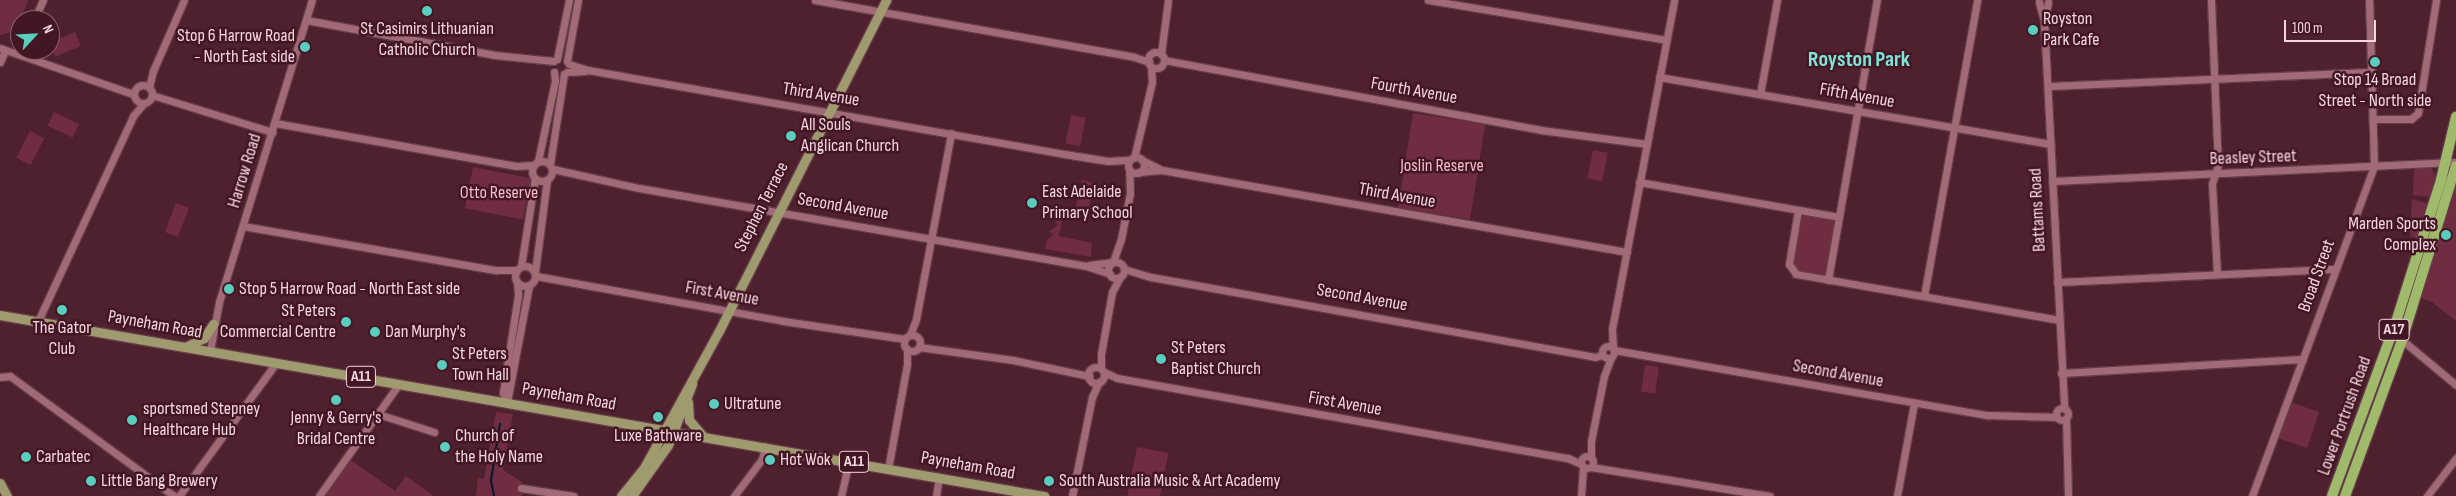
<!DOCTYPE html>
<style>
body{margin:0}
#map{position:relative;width:2456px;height:496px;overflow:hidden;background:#4f202e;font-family:"Sofia Sans Condensed",sans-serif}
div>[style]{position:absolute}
.green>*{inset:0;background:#702d41;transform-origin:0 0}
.stream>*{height:2px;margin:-1px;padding:0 1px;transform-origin:1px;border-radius:1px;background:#001a31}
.roads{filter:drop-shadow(1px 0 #653d49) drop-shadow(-1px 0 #653d49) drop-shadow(0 1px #653d49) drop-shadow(0 -1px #653d49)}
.minor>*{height:7px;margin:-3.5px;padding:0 3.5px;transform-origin:3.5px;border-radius:3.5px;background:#a06a76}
.minor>.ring{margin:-3.5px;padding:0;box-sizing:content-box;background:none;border:7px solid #a06a76;border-radius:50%}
.major>*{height:9px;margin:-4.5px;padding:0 4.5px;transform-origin:4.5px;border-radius:4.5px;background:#a09a6f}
.highway>*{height:10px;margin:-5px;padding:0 5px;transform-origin:5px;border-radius:5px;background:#a0ba6b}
.dots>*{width:14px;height:14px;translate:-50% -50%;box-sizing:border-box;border:2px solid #431624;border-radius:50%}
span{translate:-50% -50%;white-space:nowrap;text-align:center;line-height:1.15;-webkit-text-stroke:5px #431624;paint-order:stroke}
.shield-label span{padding:1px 4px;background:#431624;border:1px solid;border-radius:4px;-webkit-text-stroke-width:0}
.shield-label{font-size:16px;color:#f5d6dc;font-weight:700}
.poi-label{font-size:18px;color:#f5d6dc}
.left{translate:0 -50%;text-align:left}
.right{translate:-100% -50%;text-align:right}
.street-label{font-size:18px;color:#f5d6dc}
.park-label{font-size:18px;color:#f6bcc9}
.district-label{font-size:22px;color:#7de5d7;font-weight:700}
.north{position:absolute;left:10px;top:10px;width:50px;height:50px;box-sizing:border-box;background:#431624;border:1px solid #8a636e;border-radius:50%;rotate:65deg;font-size:14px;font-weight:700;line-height:20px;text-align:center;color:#f5d6dc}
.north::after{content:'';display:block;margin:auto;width:18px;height:22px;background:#59cebf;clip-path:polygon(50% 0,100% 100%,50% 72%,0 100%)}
.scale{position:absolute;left:2284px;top:20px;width:92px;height:22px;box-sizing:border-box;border:2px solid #f5d6dc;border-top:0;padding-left:6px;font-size:15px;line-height:18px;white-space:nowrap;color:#f5d6dc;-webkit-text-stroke:4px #431624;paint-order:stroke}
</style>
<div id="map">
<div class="green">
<div style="clip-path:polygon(0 0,28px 0,19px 23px,11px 32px,0 35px)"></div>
<div style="left:75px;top:32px;width:15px;height:28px;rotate:67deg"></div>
<div style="left:54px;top:112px;width:28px;height:15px;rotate:26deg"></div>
<div style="left:1413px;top:113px;width:73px;height:96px;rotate:9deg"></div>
<div style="left:1071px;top:115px;width:15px;height:29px;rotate:11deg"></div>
<div style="left:30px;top:131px;width:16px;height:30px;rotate:27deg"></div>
<div style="left:1593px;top:150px;width:15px;height:29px;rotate:11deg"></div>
<div style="clip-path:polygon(2456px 166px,2456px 321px,2432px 302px,2416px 296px)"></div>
<div style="left:473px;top:167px;width:59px;height:42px;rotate:11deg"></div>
<div style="clip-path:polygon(2431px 168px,2436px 176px,2430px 197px,2413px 195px,2414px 169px)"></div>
<div style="left:1082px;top:180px;width:13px;height:29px;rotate:13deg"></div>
<div style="clip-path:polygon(2412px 199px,2428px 204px,2418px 239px,2410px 236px)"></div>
<div style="left:176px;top:203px;width:14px;height:31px;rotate:21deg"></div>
<div style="clip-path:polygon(1044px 206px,1064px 210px,1059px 236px,1092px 243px,1091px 257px,1045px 249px,1047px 240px,1053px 235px,1049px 231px,1058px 225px)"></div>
<div style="clip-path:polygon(1798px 210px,1839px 217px,1828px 280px,1803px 276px,1789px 264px)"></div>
<div style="left:1645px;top:365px;width:14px;height:27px;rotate:8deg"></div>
<div style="left:2290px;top:402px;width:31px;height:38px;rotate:19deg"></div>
<div style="clip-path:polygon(496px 412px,513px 414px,503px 470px,522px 482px,522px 496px,476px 496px,478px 478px,484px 479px)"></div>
<div style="left:1137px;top:447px;width:32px;height:50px;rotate:11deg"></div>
<div style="clip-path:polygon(349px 459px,395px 491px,406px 476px,434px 496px,327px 496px,324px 494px)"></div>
</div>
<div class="stream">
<div style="left:494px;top:496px;width:16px;rotate:-101deg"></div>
<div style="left:491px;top:480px;width:57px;rotate:-80.9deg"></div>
</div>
<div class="roads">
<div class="minor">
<div style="left:815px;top:0;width:324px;rotate:10.1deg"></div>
<div style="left:1134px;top:57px;width:16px;rotate:18deg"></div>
<div style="left:1428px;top:0;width:241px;rotate:9.5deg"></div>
<div style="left:2211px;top:0;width:165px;rotate:87.6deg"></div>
<div style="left:2218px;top:165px;width:20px;rotate:108deg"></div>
<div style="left:2212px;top:184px;width:90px;rotate:86.8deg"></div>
<div style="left:2039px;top:2px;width:20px;rotate:75deg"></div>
<div style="left:2044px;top:21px;width:388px;rotate:87deg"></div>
<div style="left:2045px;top:18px;width:16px;rotate:-79deg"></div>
<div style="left:34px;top:20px;width:22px;rotate:-66deg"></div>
<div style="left:306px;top:20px;width:191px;rotate:10.5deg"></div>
<div style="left:494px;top:55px;width:60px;rotate:5.7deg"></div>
<div style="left:0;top:48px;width:141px;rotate:19.1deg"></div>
<div class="ring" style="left:1148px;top:52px;width:9px;height:9px"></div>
<div style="left:1161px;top:54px;width:54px;rotate:-82.6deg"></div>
<div style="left:557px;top:59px;width:60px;rotate:-78.5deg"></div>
<div style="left:1164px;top:60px;width:383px;rotate:10.5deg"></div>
<div style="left:1541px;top:130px;width:107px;rotate:7.5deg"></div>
<div style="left:567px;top:61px;width:62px;rotate:-79.8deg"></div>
<div style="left:0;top:62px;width:12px;rotate:-66deg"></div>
<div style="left:569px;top:64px;width:20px;rotate:18deg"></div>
<div style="left:588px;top:70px;width:483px;rotate:10deg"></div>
<div style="left:1064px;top:154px;width:45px;rotate:9deg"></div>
<div style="left:1108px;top:161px;width:22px;rotate:-3deg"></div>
<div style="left:567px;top:72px;width:18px;rotate:-3deg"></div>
<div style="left:1659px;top:77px;width:397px;rotate:9.7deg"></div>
<div class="ring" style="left:134px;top:85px;width:11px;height:11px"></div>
<div style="left:2048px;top:86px;width:324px;rotate:-2.5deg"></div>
<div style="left:149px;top:87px;width:16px;rotate:-76deg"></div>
<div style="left:153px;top:71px;width:77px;rotate:-66.4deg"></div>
<div style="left:1760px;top:94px;width:96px;rotate:-79.7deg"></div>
<div style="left:152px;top:95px;width:126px;rotate:17.1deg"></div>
<div style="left:2374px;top:119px;width:37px"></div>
<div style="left:2411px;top:119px;width:9px;rotate:-41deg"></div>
<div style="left:2418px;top:113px;width:114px;rotate:-80.9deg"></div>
<div style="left:275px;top:123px;width:245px;rotate:10.1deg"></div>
<div style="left:516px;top:166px;width:18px;rotate:-3deg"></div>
<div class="ring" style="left:1128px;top:157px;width:9px;height:9px"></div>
<div style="left:1134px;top:158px;width:78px;rotate:-76.7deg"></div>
<div style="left:1152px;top:82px;width:15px;rotate:-94deg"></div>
<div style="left:1142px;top:160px;width:22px;rotate:27deg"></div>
<div style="left:1162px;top:170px;width:472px;rotate:10deg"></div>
<div class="ring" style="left:532px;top:161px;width:13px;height:13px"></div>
<div style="left:538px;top:161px;width:82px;rotate:-78deg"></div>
<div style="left:555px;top:81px;width:9px;rotate:-96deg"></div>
<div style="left:550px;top:164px;width:91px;rotate:-81.2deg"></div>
<div style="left:553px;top:169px;width:88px;rotate:12.5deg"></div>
<div style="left:639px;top:188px;width:454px;rotate:9.9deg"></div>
<div style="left:1086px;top:266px;width:25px;rotate:18deg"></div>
<div style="left:1139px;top:172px;width:22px;rotate:-5deg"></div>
<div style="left:2052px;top:181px;width:404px;rotate:-2.7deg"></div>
<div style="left:1639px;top:182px;width:203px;rotate:9.9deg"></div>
<div style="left:1798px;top:210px;width:55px;rotate:99.5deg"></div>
<div style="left:1789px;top:264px;width:12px;rotate:55deg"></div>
<div style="left:1796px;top:274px;width:267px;rotate:9.9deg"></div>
<div style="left:243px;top:226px;width:257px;rotate:9.9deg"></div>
<div style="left:496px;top:270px;width:21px"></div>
<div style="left:1113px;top:262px;width:24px;rotate:-71deg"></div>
<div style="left:1121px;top:239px;width:47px;rotate:-78.9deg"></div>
<div style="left:1130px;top:193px;width:23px;rotate:-92deg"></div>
<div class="ring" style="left:1108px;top:262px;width:9px;height:9px"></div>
<div style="left:1089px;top:265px;width:24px;rotate:-7deg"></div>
<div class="ring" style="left:515px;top:266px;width:13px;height:13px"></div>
<div style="left:521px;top:266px;width:89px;rotate:-81deg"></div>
<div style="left:1124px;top:269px;width:28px;rotate:17deg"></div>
<div style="left:1151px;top:277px;width:451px;rotate:10.2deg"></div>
<div style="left:1595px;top:357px;width:7px;rotate:-16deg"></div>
<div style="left:535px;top:272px;width:93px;rotate:-82.6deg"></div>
<div style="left:536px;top:276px;width:251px;rotate:10.3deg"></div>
<div style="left:783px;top:321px;width:123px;rotate:8.4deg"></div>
<div style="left:1828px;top:280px;width:284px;rotate:-80.1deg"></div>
<div style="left:2057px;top:282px;width:277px;rotate:-2.7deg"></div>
<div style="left:1924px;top:296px;width:301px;rotate:-79.8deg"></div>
<div style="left:38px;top:321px;width:226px;rotate:-65.1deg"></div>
<div style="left:133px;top:116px;width:16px;rotate:-50deg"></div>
<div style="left:910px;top:335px;width:17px;rotate:-69deg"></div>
<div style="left:916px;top:319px;width:189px;rotate:-79.3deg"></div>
<div class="ring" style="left:904px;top:335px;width:9px;height:9px"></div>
<div style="left:2402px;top:340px;width:70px;rotate:39.8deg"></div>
<div class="ring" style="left:1602px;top:346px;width:5px;height:5px"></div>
<div style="left:919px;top:347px;width:95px;rotate:7.9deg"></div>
<div style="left:1013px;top:360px;width:78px;rotate:11.9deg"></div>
<div style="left:1613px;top:348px;width:19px;rotate:-93deg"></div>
<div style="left:1612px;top:329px;width:335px;rotate:-79.3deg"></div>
<div style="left:1614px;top:350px;width:380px;rotate:9.9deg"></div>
<div style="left:1988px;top:415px;width:68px;rotate:1.7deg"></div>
<div style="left:210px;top:351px;width:50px;rotate:-79.6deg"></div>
<div style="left:219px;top:302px;width:316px;rotate:-72.9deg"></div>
<div class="ring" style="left:1088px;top:367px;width:9px;height:9px"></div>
<div style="left:1101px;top:368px;width:14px;rotate:-90deg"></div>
<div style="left:1101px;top:354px;width:63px;rotate:-79.9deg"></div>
<div style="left:1112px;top:292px;width:17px;rotate:-62deg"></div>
<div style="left:1104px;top:372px;width:14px;rotate:25deg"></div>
<div style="left:1117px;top:378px;width:458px;rotate:10.1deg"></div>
<div style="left:1568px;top:458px;width:14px;rotate:25deg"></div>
<div style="left:2061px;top:373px;width:242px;rotate:-3.3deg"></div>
<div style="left:0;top:377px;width:10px;rotate:-6deg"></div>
<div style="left:10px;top:376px;width:203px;rotate:36.2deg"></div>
<div style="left:507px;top:402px;width:10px;rotate:-114deg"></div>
<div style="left:503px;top:393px;width:99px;rotate:-81.3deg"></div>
<div style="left:518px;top:295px;width:13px;rotate:-94deg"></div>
<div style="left:507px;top:402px;width:118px;rotate:-79.3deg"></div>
<div class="ring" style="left:2056px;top:408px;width:5px;height:5px"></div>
<div style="left:378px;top:414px;width:59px;rotate:17.8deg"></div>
<div style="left:2066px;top:419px;width:77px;rotate:88.5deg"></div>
<div class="ring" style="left:1581px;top:456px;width:5px;height:5px"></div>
<div style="left:1591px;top:457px;width:16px;rotate:-90deg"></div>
<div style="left:1591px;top:441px;width:66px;rotate:-78.7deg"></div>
<div style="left:1604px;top:376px;width:19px;rotate:-69deg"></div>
<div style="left:1591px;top:467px;width:181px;rotate:9.2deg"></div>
<div style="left:888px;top:469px;width:107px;rotate:-79.7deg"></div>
<div style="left:907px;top:364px;width:15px;rotate:-90deg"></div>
<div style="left:521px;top:488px;width:53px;rotate:8.7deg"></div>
<div style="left:179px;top:496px;width:165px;rotate:-53.9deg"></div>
<div style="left:319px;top:496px;width:138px;rotate:-54.5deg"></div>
<div style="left:734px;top:496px;width:46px;rotate:-52.9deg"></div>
<div style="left:762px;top:459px;width:13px;rotate:-77deg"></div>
<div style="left:841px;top:496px;width:35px;rotate:-77deg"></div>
<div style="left:936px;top:496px;width:18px;rotate:-81deg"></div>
<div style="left:1072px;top:496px;width:101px;rotate:-78.6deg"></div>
<div style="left:1092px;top:397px;width:17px;rotate:-65deg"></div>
<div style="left:1581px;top:496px;width:29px;rotate:-86deg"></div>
<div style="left:1897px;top:496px;width:95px;rotate:-79.6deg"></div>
<div style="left:2252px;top:496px;width:352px;rotate:-69.7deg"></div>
<div style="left:2374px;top:166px;width:166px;rotate:-91.7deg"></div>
<div style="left:2427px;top:496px;width:48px;rotate:-52.7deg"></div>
</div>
<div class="major">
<div style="left:0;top:315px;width:1060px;rotate:9.84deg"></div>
<div style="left:187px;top:346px;width:19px;rotate:-25deg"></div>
<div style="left:204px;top:338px;width:17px;rotate:-57deg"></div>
<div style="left:688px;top:402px;width:18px;rotate:87deg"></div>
<div style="left:689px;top:420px;width:21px;rotate:49deg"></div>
<div style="left:0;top:483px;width:15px;rotate:62deg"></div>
<div style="left:621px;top:496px;width:38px;rotate:-51deg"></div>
<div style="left:645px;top:466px;width:154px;rotate:-61.3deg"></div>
<div style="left:719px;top:331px;width:371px;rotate:-63.2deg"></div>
<div style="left:632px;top:496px;width:62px;rotate:-54.8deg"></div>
<div style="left:668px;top:445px;width:66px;rotate:-68.5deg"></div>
</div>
<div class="highway">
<div style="left:2332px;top:496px;width:185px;rotate:-69.8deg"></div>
<div style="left:2396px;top:322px;width:149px;rotate:-72.4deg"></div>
<div style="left:2441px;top:180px;width:65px;rotate:-76.6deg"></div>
<div style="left:2345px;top:496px;width:166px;rotate:-69.9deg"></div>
<div style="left:2402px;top:340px;width:182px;rotate:-72.8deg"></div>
</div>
</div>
<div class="dots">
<div style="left:427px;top:11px;background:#59cebf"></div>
<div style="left:2033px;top:30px;background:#59cebf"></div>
<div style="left:305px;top:47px;background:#59cebf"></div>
<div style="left:2375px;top:62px;background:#59cebf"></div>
<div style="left:791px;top:136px;background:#59cebf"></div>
<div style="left:1032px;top:203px;background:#59cebf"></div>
<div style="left:2446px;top:235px;background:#59cebf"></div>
<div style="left:229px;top:289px;background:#59cebf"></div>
<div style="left:62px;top:310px;background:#59cebf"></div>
<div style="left:346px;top:322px;background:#59cebf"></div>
<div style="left:375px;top:332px;background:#59cebf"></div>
<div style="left:1161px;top:359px;background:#59cebf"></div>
<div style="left:442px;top:365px;background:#59cebf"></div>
<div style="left:336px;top:400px;background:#59cebf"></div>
<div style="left:714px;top:404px;background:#59cebf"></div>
<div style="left:658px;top:417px;background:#59cebf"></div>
<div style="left:132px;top:420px;background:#59cebf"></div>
<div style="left:445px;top:447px;background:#59cebf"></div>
<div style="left:26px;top:457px;background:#59cebf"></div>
<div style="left:770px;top:460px;background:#59cebf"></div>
<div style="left:91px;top:481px;background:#59cebf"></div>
<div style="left:1049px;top:481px;background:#59cebf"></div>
</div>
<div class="shield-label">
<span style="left:2394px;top:330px">A17</span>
<span style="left:361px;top:377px">A11</span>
<span style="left:854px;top:462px">A11</span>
</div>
<div class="poi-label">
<span class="left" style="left:2043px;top:30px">Royston<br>Park Cafe</span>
<span style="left:427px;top:40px">St Casimirs Lithuanian<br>Catholic Church</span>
<span class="right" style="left:295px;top:47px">Stop 6 Harrow Road<br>- North East side</span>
<span style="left:2375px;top:91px">Stop 14 Broad<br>Street - North side</span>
<span class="left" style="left:801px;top:136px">All Souls<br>Anglican Church</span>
<span class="left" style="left:1042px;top:203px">East Adelaide<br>Primary School</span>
<span class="right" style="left:2436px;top:235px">Marden Sports<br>Complex</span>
<span class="left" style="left:239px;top:289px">Stop 5 Harrow Road - North East side</span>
<span class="right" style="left:336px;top:322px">St Peters<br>Commercial Centre</span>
<span style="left:62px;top:339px">The Gator<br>Club</span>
<span class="left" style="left:385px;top:332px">Dan Murphy's</span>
<span class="left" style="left:1171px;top:359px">St Peters<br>Baptist Church</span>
<span class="left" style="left:452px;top:365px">St Peters<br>Town Hall</span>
<span class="left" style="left:724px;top:404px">Ultratune</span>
<span class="left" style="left:143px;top:420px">sportsmed Stepney<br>Healthcare Hub</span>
<span style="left:336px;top:429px">Jenny &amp; Gerry's<br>Bridal Centre</span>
<span style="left:658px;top:436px">Luxe Bathware</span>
<span class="left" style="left:455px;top:447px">Church of<br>the Holy Name</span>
<span class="left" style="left:36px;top:457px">Carbatec</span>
<span class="left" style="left:780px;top:460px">Hot Wok</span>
<span class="left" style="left:101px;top:481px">Little Bang Brewery</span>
<span class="left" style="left:1059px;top:481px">South Australia Music &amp; Art Academy</span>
</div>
<div class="street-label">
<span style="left:1414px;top:91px;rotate:10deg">Fourth Avenue</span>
<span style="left:821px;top:95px;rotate:9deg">Third Avenue</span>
<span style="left:1857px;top:96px;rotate:10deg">Fifth Avenue</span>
<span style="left:2253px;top:158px;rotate:-2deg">Beasley Street</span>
<span style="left:245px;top:171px;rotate:-73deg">Harrow Road</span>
<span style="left:1397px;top:196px;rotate:10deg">Third Avenue</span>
<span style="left:762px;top:207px;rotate:-63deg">Stephen Terrace</span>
<span style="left:843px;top:207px;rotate:10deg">Second Avenue</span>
<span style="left:2038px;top:210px;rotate:-93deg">Battams Road</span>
<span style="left:2317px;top:276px;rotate:-70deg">Broad Street</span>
<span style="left:722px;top:294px;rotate:10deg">First Avenue</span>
<span style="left:1362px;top:298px;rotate:10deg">Second Avenue</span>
<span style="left:155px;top:325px;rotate:10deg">Payneham Road</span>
<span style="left:1838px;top:374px;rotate:10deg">Second Avenue</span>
<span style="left:569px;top:397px;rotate:10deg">Payneham Road</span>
<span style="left:1345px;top:404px;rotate:10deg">First Avenue</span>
<span style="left:2345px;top:416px;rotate:-70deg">Lower Portrush Road</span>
<span style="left:968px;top:466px;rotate:10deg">Payneham Road</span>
</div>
<div class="park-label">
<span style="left:1442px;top:166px">Joslin Reserve</span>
<span style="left:499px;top:193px">Otto Reserve</span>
</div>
<div class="district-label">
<span style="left:1859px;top:60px">Royston Park</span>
</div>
<div class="north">N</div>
<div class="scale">100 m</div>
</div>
